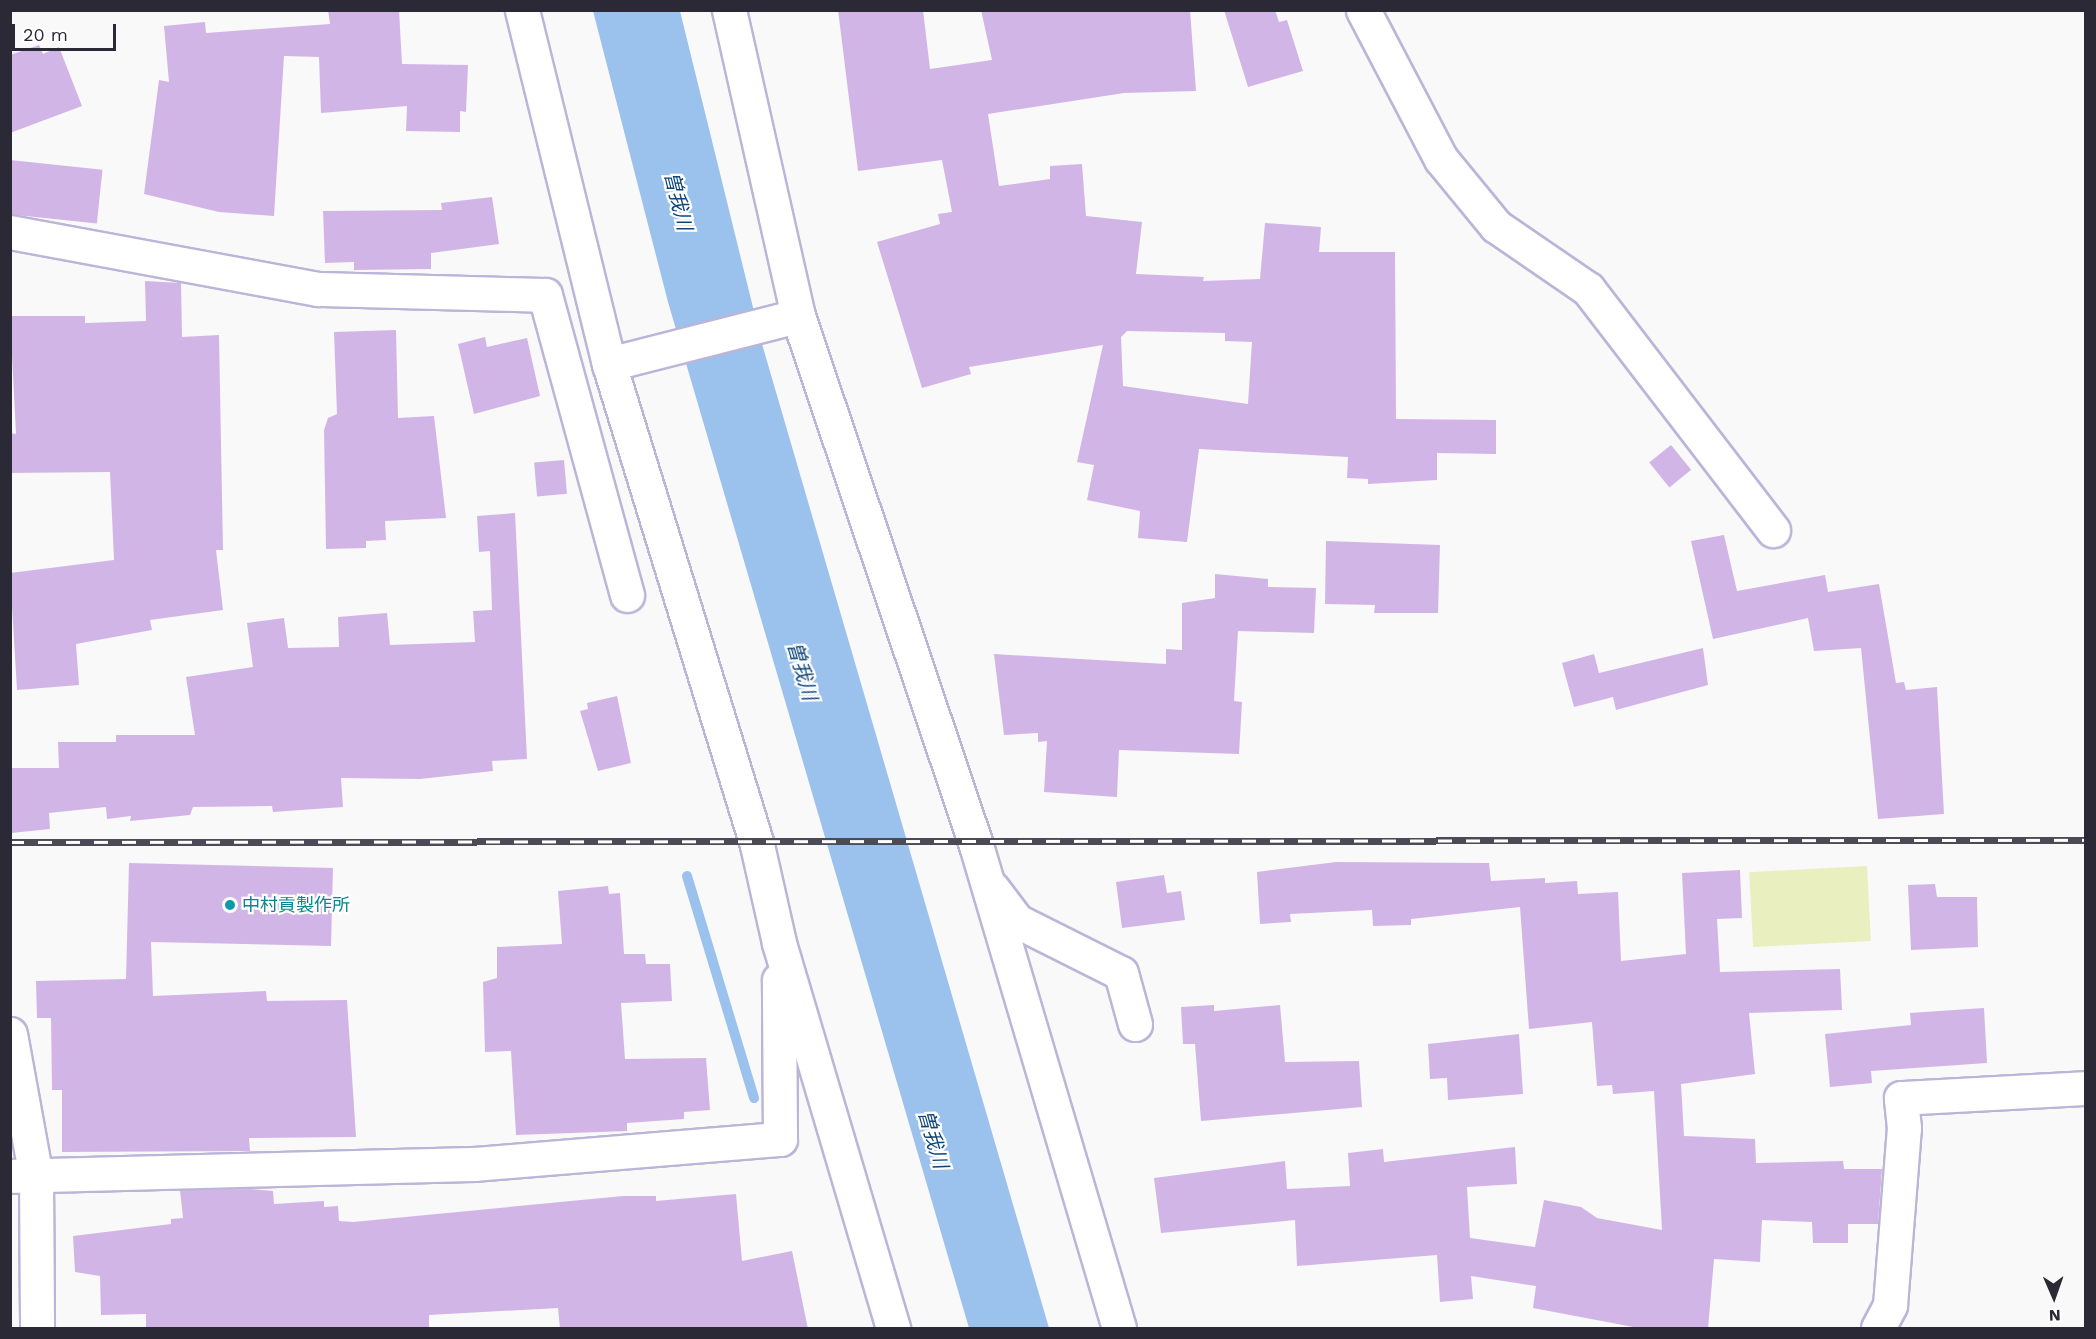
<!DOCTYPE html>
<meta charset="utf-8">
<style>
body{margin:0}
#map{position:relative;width:2096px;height:1339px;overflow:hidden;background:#f9f9f9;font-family:"Work Sans","Noto Sans JP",sans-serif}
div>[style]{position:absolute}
.green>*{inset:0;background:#eaefbf;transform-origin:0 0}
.water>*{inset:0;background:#9bc1ed}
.stream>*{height:10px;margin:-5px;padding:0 5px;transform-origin:5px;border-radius:5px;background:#9bc1ed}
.building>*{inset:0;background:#d2b5e7;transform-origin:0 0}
.roads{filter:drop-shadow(2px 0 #bbb5d8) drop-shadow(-2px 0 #bbb5d8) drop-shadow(0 2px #bbb5d8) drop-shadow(0 -2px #bbb5d8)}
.minor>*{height:33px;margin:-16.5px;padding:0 16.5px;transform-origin:16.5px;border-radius:16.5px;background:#fff}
.rail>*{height:7px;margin-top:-3.5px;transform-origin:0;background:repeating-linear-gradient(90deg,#fff 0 14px,#4c4a55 0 28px);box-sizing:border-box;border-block:2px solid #4c4a55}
.dots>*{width:16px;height:16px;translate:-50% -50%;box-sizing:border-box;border:3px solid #fff;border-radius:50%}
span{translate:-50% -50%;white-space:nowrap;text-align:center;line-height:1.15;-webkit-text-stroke:4.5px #fff;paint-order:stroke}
.culture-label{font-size:18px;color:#0d838f}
.left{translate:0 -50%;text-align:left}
.water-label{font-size:20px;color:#0e457a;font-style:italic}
.frame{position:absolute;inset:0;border:12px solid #2b2936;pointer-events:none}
.north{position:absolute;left:2024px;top:1267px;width:60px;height:60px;-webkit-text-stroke:4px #fff;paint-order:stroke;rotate:178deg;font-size:16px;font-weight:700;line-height:24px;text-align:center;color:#2b2936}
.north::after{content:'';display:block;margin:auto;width:21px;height:27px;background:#2b2936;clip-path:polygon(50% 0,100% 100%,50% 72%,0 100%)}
.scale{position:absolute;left:12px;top:24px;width:104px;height:27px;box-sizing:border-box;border:3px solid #2b2936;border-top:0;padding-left:8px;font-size:18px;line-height:21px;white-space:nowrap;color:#2b2936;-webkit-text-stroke:4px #fff;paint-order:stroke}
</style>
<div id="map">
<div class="green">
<div style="left:1867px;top:866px;width:75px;height:118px;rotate:87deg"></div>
</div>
<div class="water">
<div style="clip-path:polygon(593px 11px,680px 11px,762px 344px,1049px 1328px,969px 1328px,668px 302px)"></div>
</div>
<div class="stream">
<div style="left:687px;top:876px;width:232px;rotate:73.2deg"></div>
</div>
<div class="building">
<div style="clip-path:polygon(328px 10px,399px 10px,402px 64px,468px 65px,466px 112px,460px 111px,460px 132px,406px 131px,407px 106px,321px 113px,319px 57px,284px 56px,274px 216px,219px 212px,144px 194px,159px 80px,169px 82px,164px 26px,205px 22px,206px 33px,330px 24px)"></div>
<div style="clip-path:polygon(evenodd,838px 10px,923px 10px,930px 69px,992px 60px,981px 10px,1190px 10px,1196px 91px,1124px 93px,988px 114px,999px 186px,1050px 179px,1050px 166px,1082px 164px,1086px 216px,1142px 222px,1136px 274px,1204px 277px,1203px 281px,1260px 279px,1265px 223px,1321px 227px,1319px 252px,1395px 252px,1396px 419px,1496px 420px,1496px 454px,1437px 453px,1437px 480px,1368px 484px,1368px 479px,1347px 478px,1348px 457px,1199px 449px,1187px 542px,1138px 538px,1140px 511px,1087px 500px,1094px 465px,1077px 462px,1103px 345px,969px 367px,971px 374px,922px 388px,877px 242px,940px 224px,938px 214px,952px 212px,942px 160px,858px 171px,838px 10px,1127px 331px,1225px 333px,1225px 341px,1252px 342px,1248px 404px,1123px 386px,1121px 337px,1127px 331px)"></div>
<div style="clip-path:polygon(1224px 10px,1275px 10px,1279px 22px,1287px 20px,1303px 71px,1248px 87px)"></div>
<div style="clip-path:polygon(39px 45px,43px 54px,59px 47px,82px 106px,10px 133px,10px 55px)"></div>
<div style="left:10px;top:160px;width:93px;height:54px;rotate:6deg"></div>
<div style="clip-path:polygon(492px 197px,499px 244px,431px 253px,431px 269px,354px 270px,354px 262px,325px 263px,323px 211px,442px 210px,441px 203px)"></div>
<div style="clip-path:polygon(145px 281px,181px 283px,182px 337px,219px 335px,223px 550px,216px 550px,223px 610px,150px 620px,152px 630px,76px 644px,79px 685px,17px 690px,10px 573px,114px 560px,110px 472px,10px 473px,10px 433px,16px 434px,10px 316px,85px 316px,85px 323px,146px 321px)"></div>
<div style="clip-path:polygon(396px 330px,398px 418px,434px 416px,446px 518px,385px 521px,386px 540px,366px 541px,366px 548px,326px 549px,324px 430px,328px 418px,337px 414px,334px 332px)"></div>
<div style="clip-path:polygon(485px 337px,487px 347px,527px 338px,540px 396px,474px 414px,458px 344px)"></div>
<div style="left:1671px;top:445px;width:32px;height:28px;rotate:51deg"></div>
<div style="left:564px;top:460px;width:34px;height:30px;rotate:85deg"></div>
<div style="clip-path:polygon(515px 513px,527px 759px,492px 761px,493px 771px,420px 779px,341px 778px,343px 807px,273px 812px,272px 806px,193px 807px,190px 815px,130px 821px,131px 816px,107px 819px,106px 807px,49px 813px,50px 829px,11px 833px,10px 768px,59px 768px,58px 742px,116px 742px,116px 735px,195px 735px,186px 677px,253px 667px,247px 623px,284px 618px,288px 648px,339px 647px,338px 617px,387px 613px,390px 645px,475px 642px,473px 611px,492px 610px,490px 551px,479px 552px,477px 516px)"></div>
<div style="clip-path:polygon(1724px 535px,1737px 591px,1825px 575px,1828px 592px,1879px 584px,1896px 683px,1904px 682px,1906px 690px,1937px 687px,1944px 814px,1878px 819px,1861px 648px,1814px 651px,1808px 618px,1713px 639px,1691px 541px)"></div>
<div style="clip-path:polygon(1326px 541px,1440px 545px,1438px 613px,1374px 613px,1375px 605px,1325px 604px)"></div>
<div style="clip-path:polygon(1215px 574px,1268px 579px,1268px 587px,1316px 588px,1314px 633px,1238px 631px,1234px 701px,1242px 702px,1239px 754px,1119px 750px,1117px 797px,1044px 792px,1047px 741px,1038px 742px,1038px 733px,1004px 735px,994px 654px,1166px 664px,1166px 649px,1182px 650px,1182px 603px,1215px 598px)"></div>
<div style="clip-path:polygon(1703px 648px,1708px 685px,1616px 710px,1613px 697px,1574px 707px,1562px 663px,1594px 654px,1599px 673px)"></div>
<div style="clip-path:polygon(617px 696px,631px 763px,598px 771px,580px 711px,588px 709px,587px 703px)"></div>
<div style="clip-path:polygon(1336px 862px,1489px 863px,1491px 881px,1545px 878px,1545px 883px,1577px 881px,1578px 894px,1618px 892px,1621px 961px,1686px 954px,1682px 873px,1740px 870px,1742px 918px,1717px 919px,1720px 972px,1840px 969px,1842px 1010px,1749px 1013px,1755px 1074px,1681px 1084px,1684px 1136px,1755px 1139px,1756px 1163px,1843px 1161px,1844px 1169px,1882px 1169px,1878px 1224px,1848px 1224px,1848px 1243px,1813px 1243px,1812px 1222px,1762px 1220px,1760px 1262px,1714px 1259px,1708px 1329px,1644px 1329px,1533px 1308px,1536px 1286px,1471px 1276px,1473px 1299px,1440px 1302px,1437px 1255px,1297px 1266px,1295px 1220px,1161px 1233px,1154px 1178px,1285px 1161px,1287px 1189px,1350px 1186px,1348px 1153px,1383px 1149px,1384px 1162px,1515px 1147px,1517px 1184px,1467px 1187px,1470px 1238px,1535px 1247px,1544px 1200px,1581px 1207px,1597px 1218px,1662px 1230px,1654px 1091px,1613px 1094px,1612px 1085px,1597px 1086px,1592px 1022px,1529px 1029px,1520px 907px,1411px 919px,1411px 925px,1373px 926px,1372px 910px,1290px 914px,1291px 922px,1260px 924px,1257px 872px)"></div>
<div style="clip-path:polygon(129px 863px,333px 868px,331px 946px,151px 942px,153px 996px,266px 991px,267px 1001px,347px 1000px,356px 1137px,249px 1138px,250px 1151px,62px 1152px,62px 1090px,52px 1090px,51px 1018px,37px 1018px,36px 981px,126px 979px)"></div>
<div style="clip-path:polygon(1164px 875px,1167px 893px,1181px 891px,1185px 920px,1122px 928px,1116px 882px)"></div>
<div style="clip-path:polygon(1935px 884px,1937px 897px,1977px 897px,1978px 947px,1911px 950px,1908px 885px)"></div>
<div style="clip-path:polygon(608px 886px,609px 894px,620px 893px,624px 954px,645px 954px,646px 964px,670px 964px,672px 1001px,621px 1003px,625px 1059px,706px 1058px,710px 1110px,684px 1112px,684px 1119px,627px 1123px,627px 1131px,516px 1135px,511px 1051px,485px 1052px,483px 982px,497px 978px,497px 947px,562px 944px,558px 891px)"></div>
<div style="clip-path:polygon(1214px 1005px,1214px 1011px,1280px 1005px,1285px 1062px,1359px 1061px,1362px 1107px,1201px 1121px,1195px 1044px,1183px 1044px,1181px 1007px)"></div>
<div style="clip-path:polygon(1984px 1008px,1987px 1063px,1871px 1071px,1872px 1083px,1830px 1087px,1825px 1034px,1911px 1025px,1910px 1013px)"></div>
<div style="clip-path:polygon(1519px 1034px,1523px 1094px,1448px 1100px,1447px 1078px,1430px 1079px,1428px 1044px)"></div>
<div style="clip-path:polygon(251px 1189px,273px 1191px,274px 1204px,324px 1201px,324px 1207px,338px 1206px,339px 1221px,353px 1222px,623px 1196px,656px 1196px,656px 1201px,736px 1194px,742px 1261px,792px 1251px,808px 1329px,560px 1329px,558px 1308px,429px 1315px,429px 1329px,146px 1329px,146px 1314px,101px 1315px,100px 1276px,75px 1272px,73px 1236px,171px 1224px,171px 1219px,183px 1218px,180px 1190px)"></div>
</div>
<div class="roads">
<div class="minor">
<div style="left:522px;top:10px;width:365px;rotate:76.2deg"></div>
<div style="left:609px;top:364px;width:503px;rotate:72.9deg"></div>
<div style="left:757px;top:845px;width:100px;rotate:77.3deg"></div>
<div style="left:779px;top:943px;width:402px;rotate:73.5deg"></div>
<div style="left:729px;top:10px;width:314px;rotate:77.3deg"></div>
<div style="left:798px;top:316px;width:558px;rotate:71.4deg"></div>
<div style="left:976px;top:845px;width:504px;rotate:73.51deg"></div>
<div style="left:1363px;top:10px;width:168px;rotate:62.4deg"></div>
<div style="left:1441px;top:159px;width:87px;rotate:50.6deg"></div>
<div style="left:1496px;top:226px;width:112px;rotate:34.4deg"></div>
<div style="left:1588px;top:289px;width:304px;rotate:52.5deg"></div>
<div style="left:10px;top:232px;width:313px;rotate:10.5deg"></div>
<div style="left:318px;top:289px;width:227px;rotate:1.5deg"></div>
<div style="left:545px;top:295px;width:311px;rotate:74.7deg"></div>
<div style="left:609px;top:364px;width:195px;rotate:-14.3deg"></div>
<div style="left:992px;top:888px;width:41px;rotate:52.9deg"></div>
<div style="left:1017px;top:921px;width:116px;rotate:26.6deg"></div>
<div style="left:1121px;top:973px;width:53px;rotate:74.6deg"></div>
<div style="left:10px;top:1034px;width:145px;rotate:79.7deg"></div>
<div style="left:36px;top:1177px;width:151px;rotate:89.6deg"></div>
<div style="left:10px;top:1176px;width:464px;rotate:-1.5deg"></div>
<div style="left:474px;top:1164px;width:307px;rotate:-4.7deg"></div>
<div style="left:780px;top:1139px;width:159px;rotate:-90.4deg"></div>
<div style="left:1878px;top:1328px;width:26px;rotate:-62deg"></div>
<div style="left:1890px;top:1305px;width:178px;rotate:-85.5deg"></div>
<div style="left:1904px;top:1128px;width:30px;rotate:-96deg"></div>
<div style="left:1901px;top:1098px;width:185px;rotate:-3.1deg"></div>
</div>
</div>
<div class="rail">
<div style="left:10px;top:842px;width:2076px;rotate:-0.06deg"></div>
</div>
<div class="dots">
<div style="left:230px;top:905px;background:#0f9aa8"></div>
</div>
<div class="culture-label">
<span class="left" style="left:242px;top:905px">中村貢製作所</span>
</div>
<div class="water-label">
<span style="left:678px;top:201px;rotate:76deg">曽我川</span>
<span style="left:802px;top:671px;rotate:74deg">曽我川</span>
<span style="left:933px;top:1139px;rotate:74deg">曽我川</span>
</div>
<div class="frame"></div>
<div class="north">N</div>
<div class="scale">20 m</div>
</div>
